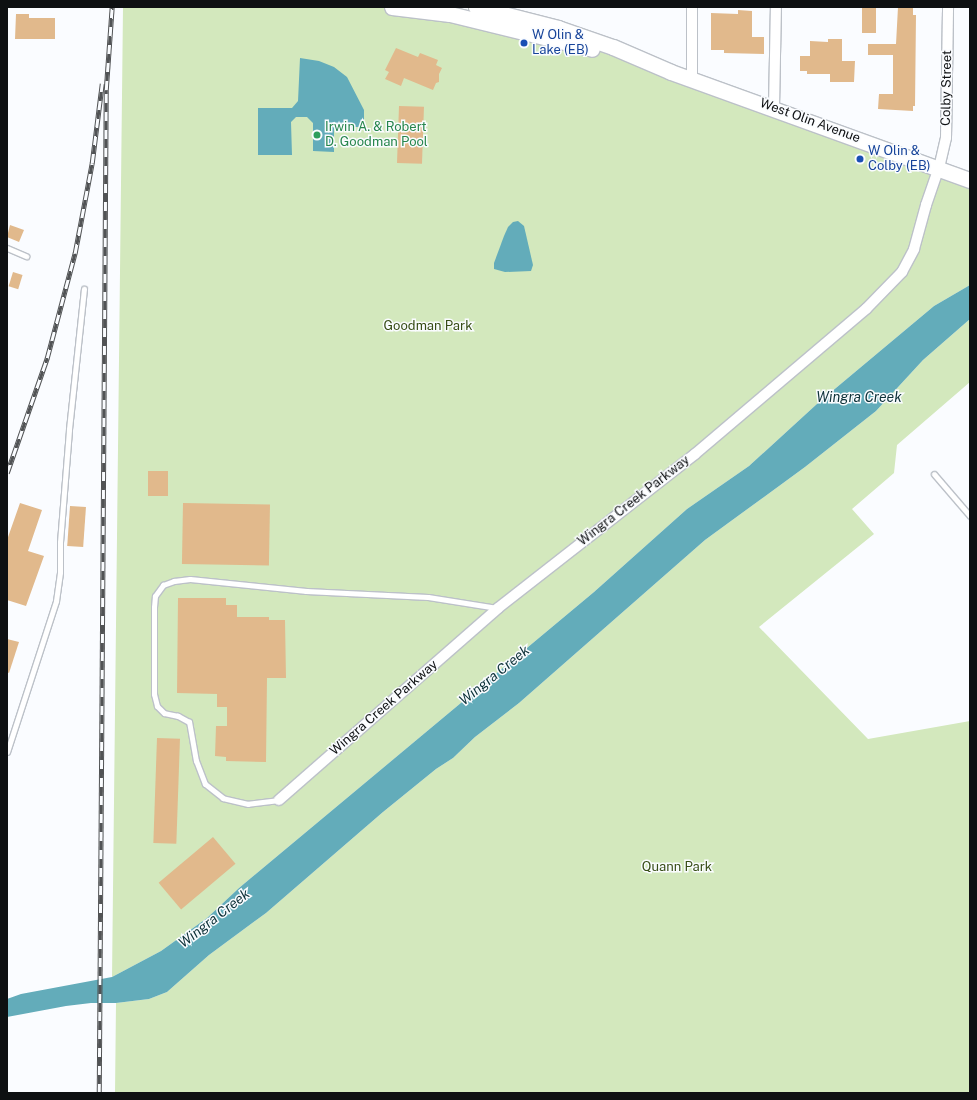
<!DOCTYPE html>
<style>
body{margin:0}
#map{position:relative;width:977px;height:1100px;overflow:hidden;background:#fafcff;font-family:"Public Sans",sans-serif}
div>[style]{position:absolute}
.green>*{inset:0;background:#d3e8bd}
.water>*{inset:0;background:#63acba}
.building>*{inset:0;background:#e1b98c;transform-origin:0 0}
.roads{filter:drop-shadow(1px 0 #bcc1c8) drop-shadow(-1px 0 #bcc1c8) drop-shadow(0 1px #bcc1c8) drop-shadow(0 -1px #bcc1c8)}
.lane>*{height:5px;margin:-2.5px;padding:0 2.5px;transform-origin:2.5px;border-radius:2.5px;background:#fff}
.street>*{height:10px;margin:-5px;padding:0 5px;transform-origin:5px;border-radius:5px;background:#fff}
.secondary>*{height:15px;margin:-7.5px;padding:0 7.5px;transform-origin:7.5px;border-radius:7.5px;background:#fff}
.rail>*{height:4.5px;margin-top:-2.25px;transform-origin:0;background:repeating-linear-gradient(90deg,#fafcff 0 9px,#515355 0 18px);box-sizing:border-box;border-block:1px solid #515355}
.dots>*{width:11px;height:11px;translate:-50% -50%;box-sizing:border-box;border:2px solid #fafcff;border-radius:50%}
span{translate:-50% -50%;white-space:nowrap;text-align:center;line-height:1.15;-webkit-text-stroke:3px #fafcff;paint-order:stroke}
.transit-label{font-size:13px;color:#164399}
.left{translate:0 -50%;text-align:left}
.street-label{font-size:13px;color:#0e1012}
.leisure-label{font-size:13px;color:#27864d}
.park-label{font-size:13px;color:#374d16}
.water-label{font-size:14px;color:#0d3138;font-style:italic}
.frame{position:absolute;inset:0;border:8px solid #0e1012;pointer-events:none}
</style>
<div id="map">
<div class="green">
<div style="clip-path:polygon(123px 7px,392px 7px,580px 46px,671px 72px,970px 180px,970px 285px,934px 306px,818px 403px,749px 466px,687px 509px,594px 592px,239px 888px,207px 918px,161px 951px,112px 977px)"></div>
<div style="clip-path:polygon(970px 319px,970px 382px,897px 445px,894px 473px,852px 509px,874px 534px,759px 627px,868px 739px,970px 721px,970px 1093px,115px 1093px,116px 1003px,149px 999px,167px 992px,209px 955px,266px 913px,383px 812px,436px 769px,453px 758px,475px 737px,519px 703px,705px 540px,805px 467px,876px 411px,923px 360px)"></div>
</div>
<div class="water">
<div style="clip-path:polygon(300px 58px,319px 61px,334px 67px,347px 77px,364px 110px,364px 127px,334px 127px,334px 152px,313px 151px,313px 123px,307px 117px,296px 117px,291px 122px,292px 155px,258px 155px,258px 108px,292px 108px,298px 101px)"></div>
<div style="clip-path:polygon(518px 221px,524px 226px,533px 265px,531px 271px,505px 272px,494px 269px,494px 263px,504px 236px,508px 227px,513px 222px)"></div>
<div style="clip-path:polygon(970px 285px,970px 319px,923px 360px,876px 411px,805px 467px,705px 540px,519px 703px,475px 737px,453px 758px,436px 769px,383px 812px,266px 913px,209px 955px,167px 992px,149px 999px,116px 1003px,91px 1003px,66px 1006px,7px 1017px,7px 999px,21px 994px,112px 977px,161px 951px,207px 918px,239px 888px,594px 592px,687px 509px,749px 466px,818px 403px,934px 306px)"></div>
</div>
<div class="building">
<div style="left:862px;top:7px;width:14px;height:26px"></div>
<div style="clip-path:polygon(898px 7px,913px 7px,913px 15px,916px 15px,915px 106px,913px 106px,913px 111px,878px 109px,879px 94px,893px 94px,893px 55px,868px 55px,868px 44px,896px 44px)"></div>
<div style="clip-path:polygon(738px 10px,752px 11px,752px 37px,764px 37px,764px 54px,724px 53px,724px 50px,711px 50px,711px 13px,738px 14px)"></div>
<div style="clip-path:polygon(16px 14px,29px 14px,29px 18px,55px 18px,55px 39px,15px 39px)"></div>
<div style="clip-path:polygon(828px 39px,842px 39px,842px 61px,855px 61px,854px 82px,830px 82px,830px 74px,807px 74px,807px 71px,800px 71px,800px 56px,810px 56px,810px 41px,828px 42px)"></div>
<div style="clip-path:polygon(396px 48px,418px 57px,420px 53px,438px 60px,436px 65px,442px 68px,439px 74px,439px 82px,436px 83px,433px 90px,404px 78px,401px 86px,385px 79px,389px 72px,385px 70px)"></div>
<div style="left:399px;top:106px;width:25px;height:57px;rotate:2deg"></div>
<div style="clip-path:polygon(10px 225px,24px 230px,19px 242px,7px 237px)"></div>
<div style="left:13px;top:272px;width:10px;height:15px;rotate:17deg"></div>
<div style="left:148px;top:471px;width:20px;height:25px"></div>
<div style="clip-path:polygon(20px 503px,42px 510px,28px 551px,44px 556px,26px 606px,7px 600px,7px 540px)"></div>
<div style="left:183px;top:503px;width:87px;height:61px;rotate:1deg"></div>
<div style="left:70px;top:506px;width:16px;height:40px;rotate:4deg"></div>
<div style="clip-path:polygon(178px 598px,226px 598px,226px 605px,237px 605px,237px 617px,269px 617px,269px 620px,285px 620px,286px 678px,267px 678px,266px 762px,226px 761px,226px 757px,215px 756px,216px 726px,227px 726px,227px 707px,217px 707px,217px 694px,177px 693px)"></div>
<div style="clip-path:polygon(7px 639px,19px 642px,9px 673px,7px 672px)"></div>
<div style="left:157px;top:738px;width:23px;height:105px;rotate:2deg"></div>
<div style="left:213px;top:837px;width:35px;height:71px;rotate:50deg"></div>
</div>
<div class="roads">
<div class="lane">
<div style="left:7px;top:248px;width:21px;rotate:23deg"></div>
<div style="left:934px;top:474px;width:55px;rotate:49.4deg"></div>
<div style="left:7px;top:752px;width:159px;rotate:-72deg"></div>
<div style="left:56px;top:601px;width:29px;rotate:-82deg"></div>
<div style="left:60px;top:572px;width:30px;rotate:-90deg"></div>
<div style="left:60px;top:542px;width:113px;rotate:-85.4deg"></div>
<div style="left:69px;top:429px;width:141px;rotate:-83.9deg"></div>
<div style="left:279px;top:800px;width:31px;rotate:173deg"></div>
<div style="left:248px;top:804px;width:26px;rotate:-167deg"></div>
<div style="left:223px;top:798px;width:23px;rotate:-142deg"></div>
<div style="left:205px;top:784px;width:25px;rotate:-111deg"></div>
<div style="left:196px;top:761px;width:40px;rotate:-100deg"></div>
<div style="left:189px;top:722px;width:13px;rotate:-151deg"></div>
<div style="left:178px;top:716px;width:14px;rotate:-168deg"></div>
<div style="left:164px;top:713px;width:10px;rotate:-135deg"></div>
<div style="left:157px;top:706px;width:12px;rotate:-104deg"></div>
<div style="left:154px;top:694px;width:87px;rotate:-90deg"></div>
<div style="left:154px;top:607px;width:11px;rotate:-85deg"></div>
<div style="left:155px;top:596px;width:14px;rotate:-54deg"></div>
<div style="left:163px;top:585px;width:12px;rotate:-20deg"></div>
<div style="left:174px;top:581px;width:16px;rotate:-7deg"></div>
<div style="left:190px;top:579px;width:117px;rotate:5.9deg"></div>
<div style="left:306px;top:591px;width:122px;rotate:2.8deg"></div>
<div style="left:428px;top:597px;width:70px;rotate:9.1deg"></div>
</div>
<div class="street">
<div style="left:692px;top:7px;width:72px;rotate:90deg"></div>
<div style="left:774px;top:108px;width:101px;rotate:-88.9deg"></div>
<div style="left:279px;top:800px;width:291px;rotate:-41.2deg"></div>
<div style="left:498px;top:608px;width:250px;rotate:-38deg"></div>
<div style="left:695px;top:454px;width:224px;rotate:-40.3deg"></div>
<div style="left:866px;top:309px;width:52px;rotate:-45.8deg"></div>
<div style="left:902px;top:272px;width:26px;rotate:-62deg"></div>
<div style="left:914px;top:249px;width:46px;rotate:-74.7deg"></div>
<div style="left:926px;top:205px;width:39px;rotate:-71deg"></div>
<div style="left:939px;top:168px;width:31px;rotate:-77deg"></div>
<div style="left:946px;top:138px;width:131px;rotate:-89.1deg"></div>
</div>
<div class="secondary">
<div style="left:392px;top:7px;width:58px;rotate:6.9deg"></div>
<div style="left:450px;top:14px;width:146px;rotate:13.8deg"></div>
<div style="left:476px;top:7px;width:85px;rotate:14.4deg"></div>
<div style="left:558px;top:28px;width:58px;rotate:19.1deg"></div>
<div style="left:613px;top:47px;width:63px;rotate:23.3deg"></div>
<div style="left:671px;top:72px;width:318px;rotate:19.9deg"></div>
</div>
</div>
<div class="rail">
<div style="left:7px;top:473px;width:122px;rotate:-70.8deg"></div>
<div style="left:47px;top:358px;width:109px;rotate:-75.1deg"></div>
<div style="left:75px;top:253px;width:92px;rotate:-79.3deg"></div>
<div style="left:92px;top:163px;width:80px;rotate:-82.8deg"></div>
<div style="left:99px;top:1093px;width:1003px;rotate:-89.6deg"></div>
<div style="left:106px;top:90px;width:83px;rotate:-85.9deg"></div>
</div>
<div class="dots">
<div style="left:524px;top:43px;background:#1a4fb4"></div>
<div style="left:317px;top:135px;background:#2e9e5b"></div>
<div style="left:860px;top:159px;background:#1a4fb4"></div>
</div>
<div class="transit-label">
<span class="left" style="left:532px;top:43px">W Olin &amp;<br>Lake (EB)</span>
<span class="left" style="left:868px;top:159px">W Olin &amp;<br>Colby (EB)</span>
</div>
<div class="street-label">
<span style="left:947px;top:88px;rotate:-89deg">Colby Street</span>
<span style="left:810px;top:121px;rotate:20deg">West Olin Avenue</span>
<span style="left:634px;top:501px;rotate:-38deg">Wingra Creek Parkway</span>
<span style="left:384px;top:708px;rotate:-41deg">Wingra Creek Parkway</span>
</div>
<div class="leisure-label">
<span class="left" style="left:325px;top:135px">Irwin A. &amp; Robert<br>D. Goodman Pool</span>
</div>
<div class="park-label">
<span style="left:428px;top:326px">Goodman Park</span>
<span style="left:677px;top:867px">Quann Park</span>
</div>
<div class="water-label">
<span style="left:859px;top:397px">Wingra Creek</span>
<span style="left:494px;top:675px;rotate:-39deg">Wingra Creek</span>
<span style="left:214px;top:918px;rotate:-38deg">Wingra Creek</span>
</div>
<div class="frame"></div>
</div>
